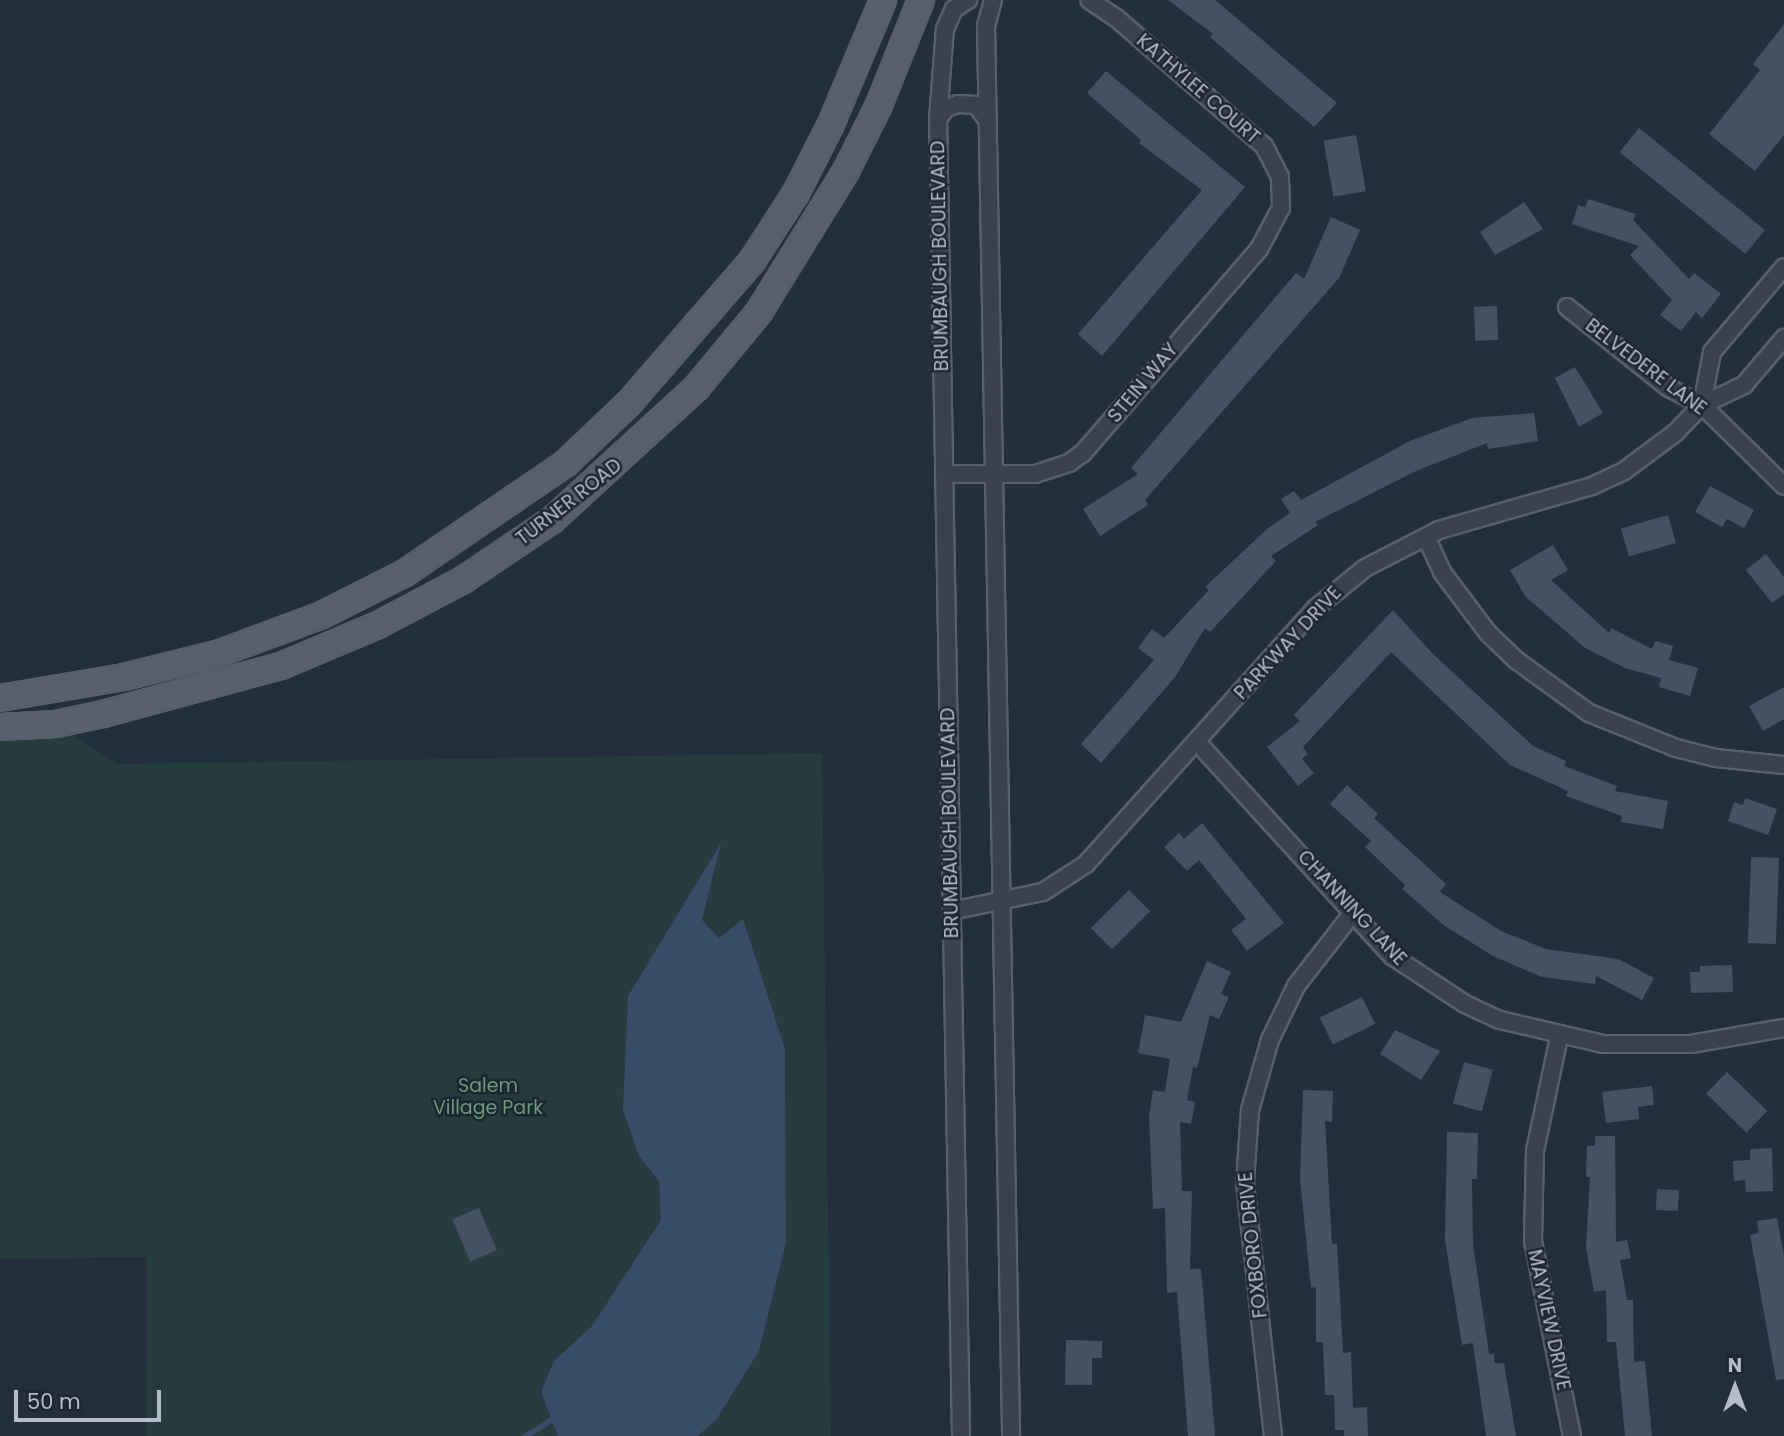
<!DOCTYPE html>
<style>
body{margin:0}
#map{position:relative;width:1784px;height:1436px;overflow:hidden;background:#242f3e;font-family:Poppins,sans-serif}
div>[style]{position:absolute}
.green>*{inset:0;background:#263c3f}
.water>*{inset:0;background:#394c67}
.stream>*{height:6px;margin:-3px;padding:0 3px;transform-origin:3px;border-radius:3px;background:#394c67}
.building>*{inset:0;background:#455162;transform-origin:0 0}
.roads{filter:drop-shadow(2px 0 #565f6c) drop-shadow(-2px 0 #565f6c) drop-shadow(0 2px #565f6c) drop-shadow(0 -2px #565f6c)}
.minor>*{height:16px;margin:-8px;padding:0 8px;transform-origin:8px;border-radius:8px;background:#38414e}
.primary>*{height:24px;margin:-12px;padding:0 12px;transform-origin:12px;border-radius:12px;background:#56606e}
span{translate:-50% -50%;white-space:nowrap;text-align:center;line-height:1.15;-webkit-text-stroke:5px #1d2633;paint-order:stroke}
.street-label{font-size:19px;color:#b4bcc9}
.park-label{font-size:19px;color:#6b9a76}
.north{position:absolute;left:1700px;top:1352px;width:70px;height:70px;-webkit-text-stroke:5px #1d2633;paint-order:stroke;rotate:0deg;font-size:19px;font-weight:700;line-height:28px;text-align:center;color:#b4bcc9}
.north::after{content:'';display:block;margin:auto;width:24px;height:32px;background:#b4bcc9;clip-path:polygon(50% 0,100% 100%,50% 72%,0 100%)}
.scale{position:absolute;left:14px;top:1390px;width:147px;height:32px;box-sizing:border-box;border:4px solid #b4bcc9;border-top:0;padding-left:9px;font-size:21px;line-height:24px;white-space:nowrap;color:#b4bcc9;-webkit-text-stroke:5px #1d2633;paint-order:stroke}
</style>
<div id="map">
<div class="green">
<div style="clip-path:polygon(56px 724px,118px 764px,822px 753px,831px 1436px,146px 1436px,147px 1257px,0 1259px,0 727px)"></div>
</div>
<div class="water">
<div style="clip-path:polygon(721px 843px,702px 920px,719px 938px,743px 919px,785px 1049px,786px 1243px,759px 1351px,716px 1420px,697px 1436px,558px 1436px,541px 1392px,554px 1361px,592px 1326px,661px 1220px,659px 1181px,639px 1156px,623px 1110px,628px 996px)"></div>
</div>
<div class="stream">
<div style="left:526px;top:1436px;width:31px;rotate:-32deg"></div>
</div>
<div class="building">
<div style="clip-path:polygon(1168px 0,1215px 0,1337px 103px,1314px 127px,1210px 37px,1213px 34px)"></div>
<div style="clip-path:polygon(1784px 24px,1784px 135px,1755px 171px,1709px 134px,1760px 70px,1753px 64px)"></div>
<div style="clip-path:polygon(1106px 71px,1245px 187px,1102px 356px,1078px 334px,1202px 190px,1139px 143px,1141px 140px,1087px 93px)"></div>
<div style="left:1639px;top:128px;width:162px;height:31px;rotate:39deg"></div>
<div style="left:1356px;top:135px;width:57px;height:33px;rotate:80deg"></div>
<div style="clip-path:polygon(1588px 199px,1636px 214px,1633px 220px,1689px 279px,1694px 273px,1721px 294px,1702px 318px,1696px 312px,1681px 331px,1660px 315px,1672px 300px,1630px 255px,1639px 246px,1572px 224px,1578px 205px,1585px 207px)"></div>
<div style="clip-path:polygon(1524px 202px,1543px 229px,1495px 255px,1480px 232px)"></div>
<div style="clip-path:polygon(1331px 217px,1360px 230px,1339px 278px,1145px 500px,1148px 505px,1100px 536px,1083px 509px,1138px 474px,1131px 468px,1217px 366px,1296px 273px,1304px 279px)"></div>
<div style="left:1497px;top:306px;width:34px;height:23px;rotate:88deg"></div>
<div style="clip-path:polygon(1575px 367px,1603px 413px,1579px 427px,1555px 378px)"></div>
<div style="clip-path:polygon(1534px 413px,1538px 441px,1488px 449px,1487px 443px,1416px 471px,1315px 522px,1318px 525px,1271px 556px,1276px 561px,1210px 632px,1205px 628px,1175px 677px,1101px 763px,1081px 744px,1154px 660px,1138px 648px,1152px 629px,1164px 638px,1209px 590px,1205px 587px,1267px 529px,1290px 513px,1281px 499px,1294px 491px,1301px 500px,1410px 441px,1472px 418px)"></div>
<div style="clip-path:polygon(1710px 486px,1754px 510px,1744px 528px,1727px 519px,1722px 527px,1695px 512px)"></div>
<div style="left:1668px;top:515px;width:29px;height:49px;rotate:74deg"></div>
<div style="clip-path:polygon(1553px 545px,1568px 570px,1551px 580px,1609px 633px,1611px 628px,1652px 649px,1655px 641px,1673px 646px,1669px 660px,1698px 668px,1690px 696px,1659px 687px,1661px 678px,1625px 668px,1585px 648px,1525px 596px,1510px 570px)"></div>
<div style="clip-path:polygon(1766px 554px,1784px 577px,1784px 594px,1772px 603px,1746px 570px)"></div>
<div style="clip-path:polygon(1393px 610px,1433px 654px,1533px 746px,1566px 761px,1564px 766px,1617px 786px,1615px 791px,1668px 801px,1663px 829px,1621px 822px,1622px 816px,1566px 796px,1568px 791px,1510px 765px,1391px 652px,1303px 747px,1308px 754px,1302px 759px,1314px 773px,1298px 786px,1267px 747px,1300px 721px,1294px 715px)"></div>
<div style="clip-path:polygon(1784px 687px,1784px 719px,1763px 731px,1749px 706px)"></div>
<div style="clip-path:polygon(1347px 785px,1378px 814px,1374px 818px,1446px 884px,1440px 892px,1501px 931px,1546px 949px,1618px 959px,1654px 978px,1642px 1000px,1596px 976px,1595px 984px,1542px 977px,1493px 956px,1445px 926px,1402px 889px,1405px 885px,1365px 847px,1371px 841px,1330px 804px)"></div>
<div style="clip-path:polygon(1745px 798px,1777px 809px,1768px 835px,1728px 821px,1734px 802px,1743px 805px)"></div>
<div style="clip-path:polygon(1202px 823px,1284px 923px,1247px 951px,1231px 930px,1246px 919px,1199px 860px,1187px 871px,1164px 847px,1179px 833px,1184px 839px)"></div>
<div style="left:1751px;top:857px;width:28px;height:86px;rotate:2deg"></div>
<div style="left:1129px;top:890px;width:30px;height:54px;rotate:45deg"></div>
<div style="clip-path:polygon(1207px 961px,1231px 972px,1221px 994px,1229px 997px,1219px 1019px,1210px 1015px,1197px 1068px,1193px 1067px,1187px 1100px,1195px 1102px,1191px 1124px,1180px 1122px,1182px 1191px,1192px 1191px,1190px 1269px,1201px 1269px,1215px 1436px,1188px 1436px,1177px 1292px,1167px 1293px,1165px 1208px,1153px 1209px,1149px 1116px,1153px 1090px,1165px 1092px,1170px 1059px,1138px 1053px,1145px 1015px,1181px 1022px)"></div>
<div style="clip-path:polygon(1732px 965px,1733px 992px,1691px 993px,1690px 972px,1700px 972px,1700px 966px)"></div>
<div style="left:1362px;top:997px;width:30px;height:47px;rotate:64deg"></div>
<div style="clip-path:polygon(1395px 1030px,1440px 1051px,1421px 1080px,1380px 1054px)"></div>
<div style="left:1464px;top:1062px;width:30px;height:43px;rotate:15deg"></div>
<div style="left:1727px;top:1072px;width:56px;height:30px;rotate:44deg"></div>
<div style="clip-path:polygon(1652px 1086px,1654px 1105px,1638px 1107px,1639px 1119px,1606px 1123px,1602px 1092px)"></div>
<div style="clip-path:polygon(1303px 1090px,1333px 1091px,1332px 1122px,1325px 1121px,1332px 1244px,1337px 1244px,1343px 1353px,1351px 1352px,1353px 1408px,1367px 1407px,1368px 1436px,1344px 1436px,1344px 1430px,1335px 1430px,1334px 1395px,1325px 1395px,1323px 1342px,1316px 1342px,1316px 1287px,1311px 1288px,1300px 1179px)"></div>
<div style="clip-path:polygon(1447px 1132px,1478px 1133px,1477px 1179px,1472px 1179px,1473px 1244px,1489px 1354px,1494px 1354px,1494px 1363px,1504px 1363px,1516px 1436px,1486px 1436px,1473px 1343px,1462px 1345px,1445px 1240px)"></div>
<div style="clip-path:polygon(1595px 1136px,1615px 1136px,1616px 1242px,1627px 1240px,1631px 1258px,1620px 1260px,1627px 1300px,1633px 1300px,1634px 1362px,1645px 1361px,1652px 1436px,1625px 1436px,1616px 1342px,1607px 1342px,1606px 1290px,1594px 1292px,1586px 1247px,1590px 1177px,1586px 1177px,1587px 1146px,1595px 1146px)"></div>
<div style="clip-path:polygon(1772px 1148px,1773px 1191px,1746px 1192px,1745px 1180px,1734px 1181px,1733px 1161px,1750px 1160px,1750px 1149px)"></div>
<div style="left:1657px;top:1189px;width:22px;height:21px;rotate:3deg"></div>
<div style="left:479px;top:1208px;width:46px;height:29px;rotate:67deg"></div>
<div style="clip-path:polygon(1777px 1218px,1784px 1256px,1784px 1379px,1776px 1380px,1750px 1235px,1759px 1233px,1757px 1221px)"></div>
<div style="clip-path:polygon(1066px 1340px,1102px 1341px,1102px 1358px,1092px 1358px,1092px 1385px,1065px 1385px)"></div>
</div>
<div class="roads">
<div class="minor">
<div style="left:993px;top:0;width:27px;rotate:105deg"></div>
<div style="left:986px;top:26px;width:1410px;rotate:88.98deg"></div>
<div style="left:938px;top:119px;width:14px;rotate:-54deg"></div>
<div style="left:946px;top:108px;width:13px;rotate:-18deg"></div>
<div style="left:958px;top:104px;width:18px;rotate:3deg"></div>
<div style="left:976px;top:105px;width:20px;rotate:53deg"></div>
<div style="left:1567px;top:307px;width:130px;rotate:38.5deg"></div>
<div style="left:1669px;top:388px;width:37px;rotate:27deg"></div>
<div style="left:1702px;top:405px;width:115px;rotate:44.6deg"></div>
<div style="left:1702px;top:405px;width:54px;rotate:-79.3deg"></div>
<div style="left:1712px;top:352px;width:111px;rotate:-49.7deg"></div>
<div style="left:944px;top:474px;width:91px"></div>
<div style="left:1035px;top:474px;width:36px;rotate:-18deg"></div>
<div style="left:1069px;top:463px;width:17px;rotate:-36deg"></div>
<div style="left:1083px;top:453px;width:269px;rotate:-49.2deg"></div>
<div style="left:1259px;top:249px;width:47px;rotate:-61.8deg"></div>
<div style="left:1281px;top:208px;width:31px;rotate:-92deg"></div>
<div style="left:1280px;top:177px;width:35px;rotate:-117deg"></div>
<div style="left:1264px;top:146px;width:196px;rotate:-139.1deg"></div>
<div style="left:1116px;top:18px;width:32px;rotate:-146deg"></div>
<div style="left:1426px;top:537px;width:38px;rotate:65deg"></div>
<div style="left:1442px;top:572px;width:76px;rotate:53deg"></div>
<div style="left:1488px;top:633px;width:39px;rotate:44deg"></div>
<div style="left:1516px;top:660px;width:90px;rotate:36deg"></div>
<div style="left:1589px;top:713px;width:94px;rotate:21.9deg"></div>
<div style="left:1676px;top:748px;width:41px;rotate:14deg"></div>
<div style="left:1716px;top:758px;width:68px;rotate:5.9deg"></div>
<div style="left:1198px;top:743px;width:288px;rotate:47.7deg"></div>
<div style="left:1392px;top:956px;width:87px;rotate:33.3deg"></div>
<div style="left:1465px;top:1004px;width:38px;rotate:25deg"></div>
<div style="left:1500px;top:1020px;width:106px;rotate:13.1deg"></div>
<div style="left:1603px;top:1044px;width:88px"></div>
<div style="left:1691px;top:1044px;width:94px;rotate:-9.8deg"></div>
<div style="left:951px;top:911px;width:94px;rotate:-11.7deg"></div>
<div style="left:1043px;top:892px;width:51px;rotate:-33.1deg"></div>
<div style="left:1086px;top:864px;width:344px;rotate:-48.1deg"></div>
<div style="left:1316px;top:608px;width:63px;rotate:-39.2deg"></div>
<div style="left:1365px;top:568px;width:83px;rotate:-27.2deg"></div>
<div style="left:1439px;top:530px;width:159px;rotate:-16deg"></div>
<div style="left:1592px;top:486px;width:35px;rotate:-25deg"></div>
<div style="left:1624px;top:471px;width:64px;rotate:-36.7deg"></div>
<div style="left:1675px;top:433px;width:39px;rotate:-46deg"></div>
<div style="left:1702px;top:405px;width:47px;rotate:-25.5deg"></div>
<div style="left:1744px;top:385px;width:62px;rotate:-49.6deg"></div>
<div style="left:1559px;top:1037px;width:116px;rotate:101.9deg"></div>
<div style="left:1535px;top:1151px;width:90px;rotate:91.3deg"></div>
<div style="left:1533px;top:1241px;width:199px;rotate:78.7deg"></div>
<div style="left:961px;top:1436px;width:1317px;rotate:-91deg"></div>
<div style="left:938px;top:119px;width:90px;rotate:-85.6deg"></div>
<div style="left:945px;top:29px;width:22px;rotate:-66deg"></div>
<div style="left:954px;top:9px;width:17px;rotate:-33deg"></div>
<div style="left:1273px;top:1436px;width:255px;rotate:-96.3deg"></div>
<div style="left:1245px;top:1183px;width:73px;rotate:-86.1deg"></div>
<div style="left:1250px;top:1110px;width:73px;rotate:-74.1deg"></div>
<div style="left:1270px;top:1040px;width:60px;rotate:-64.3deg"></div>
<div style="left:1296px;top:986px;width:91px;rotate:-52.1deg"></div>
</div>
<div class="primary">
<div style="left:0;top:698px;width:126px;rotate:-9.6deg"></div>
<div style="left:124px;top:677px;width:99px;rotate:-14deg"></div>
<div style="left:220px;top:653px;width:109px;rotate:-20.4deg"></div>
<div style="left:322px;top:615px;width:93px;rotate:-26.8deg"></div>
<div style="left:405px;top:573px;width:194px;rotate:-34.3deg"></div>
<div style="left:565px;top:464px;width:88px;rotate:-43.6deg"></div>
<div style="left:629px;top:403px;width:188px;rotate:-49.1deg"></div>
<div style="left:752px;top:261px;width:81px;rotate:-57.1deg"></div>
<div style="left:796px;top:193px;width:77px;rotate:-63.1deg"></div>
<div style="left:831px;top:124px;width:134px;rotate:-67.2deg"></div>
<div style="left:0;top:727px;width:56px;rotate:-3.1deg"></div>
<div style="left:56px;top:724px;width:48px;rotate:-12deg"></div>
<div style="left:103px;top:714px;width:184px;rotate:-15.1deg"></div>
<div style="left:281px;top:666px;width:105px;rotate:-22.9deg"></div>
<div style="left:378px;top:625px;width:96px;rotate:-27.9deg"></div>
<div style="left:463px;top:580px;width:107px;rotate:-34deg"></div>
<div style="left:552px;top:520px;width:197px;rotate:-42.5deg"></div>
<div style="left:697px;top:387px;width:97px;rotate:-50.4deg"></div>
<div style="left:759px;top:312px;width:166px;rotate:-58.3deg"></div>
<div style="left:846px;top:171px;width:74px;rotate:-63.4deg"></div>
<div style="left:879px;top:105px;width:113px;rotate:-68.2deg"></div>
</div>
</div>
<div class="street-label">
<span style="left:1198px;top:89px;rotate:41deg">KATHYLEE COURT</span>
<span style="left:940px;top:256px;rotate:-91deg">BRUMBAUGH BOULEVARD</span>
<span style="left:1646px;top:367px;rotate:37deg">BELVEDERE LANE</span>
<span style="left:1143px;top:383px;rotate:-50deg">STEIN WAY</span>
<span style="left:569px;top:502px;rotate:-38deg">TURNER ROAD</span>
<span style="left:1288px;top:643px;rotate:-47deg">PARKWAY DRIVE</span>
<span style="left:950px;top:823px;rotate:-91deg">BRUMBAUGH BOULEVARD</span>
<span style="left:1352px;top:908px;rotate:47deg">CHANNING LANE</span>
<span style="left:1253px;top:1245px;rotate:-96deg">FOXBORO DRIVE</span>
<span style="left:1549px;top:1320px;rotate:78deg">MAYVIEW DRIVE</span>
</div>
<div class="park-label">
<span style="left:488px;top:1097px">Salem<br>Village Park</span>
</div>
<div class="north">N</div>
<div class="scale">50 m</div>
</div>
